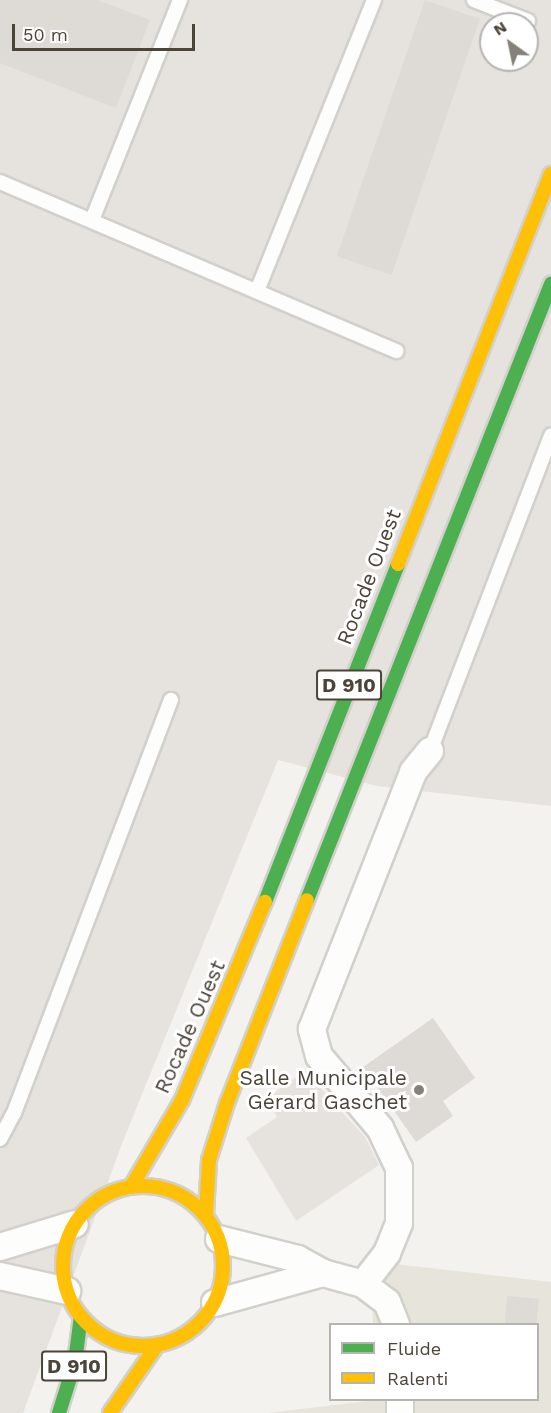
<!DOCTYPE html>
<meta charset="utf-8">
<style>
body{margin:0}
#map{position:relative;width:551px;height:1413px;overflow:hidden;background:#f4f2ee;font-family:"Work Sans",sans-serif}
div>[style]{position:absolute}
.residential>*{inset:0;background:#e7e4dc}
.industrial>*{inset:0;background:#e6e2de}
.parking>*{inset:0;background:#e6e3df}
.building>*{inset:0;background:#dedbd6;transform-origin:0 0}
.roads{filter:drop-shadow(2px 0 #d2d0cb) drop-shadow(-2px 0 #d2d0cb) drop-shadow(0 2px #d2d0cb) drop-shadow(0 -2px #d2d0cb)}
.lane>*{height:14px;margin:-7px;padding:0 7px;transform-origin:7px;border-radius:7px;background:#fdfdfc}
.street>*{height:26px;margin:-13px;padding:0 13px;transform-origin:13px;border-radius:13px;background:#fdfdfc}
.fast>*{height:14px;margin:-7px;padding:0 7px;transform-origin:7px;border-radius:7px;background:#4caf50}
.slow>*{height:14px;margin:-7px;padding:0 7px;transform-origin:7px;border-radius:7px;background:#ffc107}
.slow>.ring{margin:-7px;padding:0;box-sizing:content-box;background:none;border:14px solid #ffc107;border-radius:50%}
.dots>*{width:16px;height:16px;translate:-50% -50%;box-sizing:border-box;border:3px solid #fff;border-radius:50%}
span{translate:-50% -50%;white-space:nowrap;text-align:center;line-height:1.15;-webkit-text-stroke:6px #fff;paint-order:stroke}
.shield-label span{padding:2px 4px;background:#fff;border:2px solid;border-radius:4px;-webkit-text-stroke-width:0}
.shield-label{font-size:20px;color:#4b4439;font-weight:700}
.street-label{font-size:21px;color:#4b4439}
.poi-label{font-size:21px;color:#4b4439}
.right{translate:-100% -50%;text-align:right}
.legend{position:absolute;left:329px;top:1323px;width:210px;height:78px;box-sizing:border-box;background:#fff;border:2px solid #b7b4b0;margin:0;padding:8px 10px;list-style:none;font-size:18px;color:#4b4439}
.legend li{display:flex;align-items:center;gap:12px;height:30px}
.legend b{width:30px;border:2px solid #b7b4b0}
.north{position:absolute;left:479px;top:12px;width:60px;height:60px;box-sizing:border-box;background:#fff;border:2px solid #b7b4b0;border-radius:50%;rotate:327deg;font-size:16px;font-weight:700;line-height:24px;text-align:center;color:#4b4439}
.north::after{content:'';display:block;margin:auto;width:21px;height:27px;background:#868178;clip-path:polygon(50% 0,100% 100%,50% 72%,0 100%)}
.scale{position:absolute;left:12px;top:24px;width:183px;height:27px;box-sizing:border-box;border:3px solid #4b4439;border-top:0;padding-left:8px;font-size:18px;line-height:21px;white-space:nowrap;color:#4b4439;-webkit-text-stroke:4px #fff;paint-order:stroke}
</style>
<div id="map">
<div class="residential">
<div style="clip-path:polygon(370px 1261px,551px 1282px,551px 1413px,267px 1413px,377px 1400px,538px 1400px,538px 1324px,373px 1324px)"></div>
</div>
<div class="industrial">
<div style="clip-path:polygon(evenodd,0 0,551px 0,551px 806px,377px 786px,278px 760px,123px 1141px,23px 1413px,0 1413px,0 0,491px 24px,527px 24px,527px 60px,491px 60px,491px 24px)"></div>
</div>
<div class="parking">
<div style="clip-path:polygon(305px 1071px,365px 1137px,379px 1165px,296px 1221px,246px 1138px,277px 1117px,266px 1098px)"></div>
</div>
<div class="building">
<div style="clip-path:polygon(0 0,98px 0,150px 20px,116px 108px,0 63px)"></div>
<div style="left:425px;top:0;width:58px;height:271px;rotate:19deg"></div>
<div style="clip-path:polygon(433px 1018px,475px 1078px,443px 1101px,453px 1116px,416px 1142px,363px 1067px)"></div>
<div style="left:507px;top:1296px;width:32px;height:27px;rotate:5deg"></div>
</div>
<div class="roads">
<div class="lane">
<div style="left:474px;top:0;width:58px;rotate:21.3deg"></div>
<div style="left:0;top:182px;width:431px;rotate:23.1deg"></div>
<div style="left:92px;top:220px;width:237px;rotate:-68.2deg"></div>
<div style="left:257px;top:291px;width:314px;rotate:-68.1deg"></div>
<div style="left:430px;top:751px;width:338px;rotate:-69deg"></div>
<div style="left:0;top:1139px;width:30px;rotate:-62deg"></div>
<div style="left:14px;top:1113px;width:442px;rotate:-69.2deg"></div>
</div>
<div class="street">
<div style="left:219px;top:1239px;width:81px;rotate:14.2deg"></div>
<div style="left:298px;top:1259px;width:29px;rotate:29deg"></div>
<div style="left:323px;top:1273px;width:41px;rotate:15.4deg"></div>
<div style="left:363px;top:1284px;width:30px;rotate:37deg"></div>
<div style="left:387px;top:1302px;width:24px;rotate:68deg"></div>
<div style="left:0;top:1247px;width:78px;rotate:-17deg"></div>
<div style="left:0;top:1276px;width:69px;rotate:12.6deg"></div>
<div style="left:363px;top:1284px;width:39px;rotate:-52deg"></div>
<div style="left:387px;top:1253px;width:32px;rotate:-68deg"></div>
<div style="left:399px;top:1223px;width:55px;rotate:-90deg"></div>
<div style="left:399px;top:1168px;width:44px;rotate:-115.4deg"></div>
<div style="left:380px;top:1128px;width:94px;rotate:-130.3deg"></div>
<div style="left:319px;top:1056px;width:28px;rotate:-105deg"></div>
<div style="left:312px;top:1029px;width:276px;rotate:-68.5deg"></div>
<div style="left:413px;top:772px;width:27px;rotate:-51deg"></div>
<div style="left:215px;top:1303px;width:112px;rotate:-15.5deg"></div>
<div style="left:400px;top:1400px;width:13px;rotate:90deg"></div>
</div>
<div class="fast">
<div style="left:307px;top:900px;width:663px;rotate:-68.39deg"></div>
<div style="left:265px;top:902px;width:363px;rotate:-68.5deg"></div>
<div style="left:59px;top:1413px;width:53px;rotate:-72.6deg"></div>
<div style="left:75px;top:1362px;width:46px;rotate:-82.6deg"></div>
</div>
<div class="slow">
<div style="left:398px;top:564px;width:419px;rotate:-68.6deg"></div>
<div class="ring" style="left:63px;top:1186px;width:146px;height:146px"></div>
<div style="left:131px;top:1187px;width:101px;rotate:-59.6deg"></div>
<div style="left:182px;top:1100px;width:215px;rotate:-67.3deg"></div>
<div style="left:206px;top:1215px;width:55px;rotate:-86.9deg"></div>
<div style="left:209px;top:1160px;width:60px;rotate:-72.5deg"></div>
<div style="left:227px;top:1103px;width:218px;rotate:-68.5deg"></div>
<div style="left:110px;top:1413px;width:83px;rotate:-55.3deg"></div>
</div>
</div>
<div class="dots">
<div style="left:419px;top:1090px;background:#868178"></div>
</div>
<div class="shield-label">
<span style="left:349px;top:685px">D 910</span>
<span style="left:74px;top:1366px">D 910</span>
</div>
<div class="street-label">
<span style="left:369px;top:577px;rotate:-69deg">Rocade Ouest</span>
<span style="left:190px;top:1027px;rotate:-66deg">Rocade Ouest</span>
</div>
<div class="poi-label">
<span class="right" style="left:407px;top:1090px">Salle Municipale<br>Gérard Gaschet</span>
</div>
<ul class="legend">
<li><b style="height:8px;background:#4caf50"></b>Fluide</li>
<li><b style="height:8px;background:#ffc107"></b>Ralenti</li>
</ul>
<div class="north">N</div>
<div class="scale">50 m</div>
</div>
